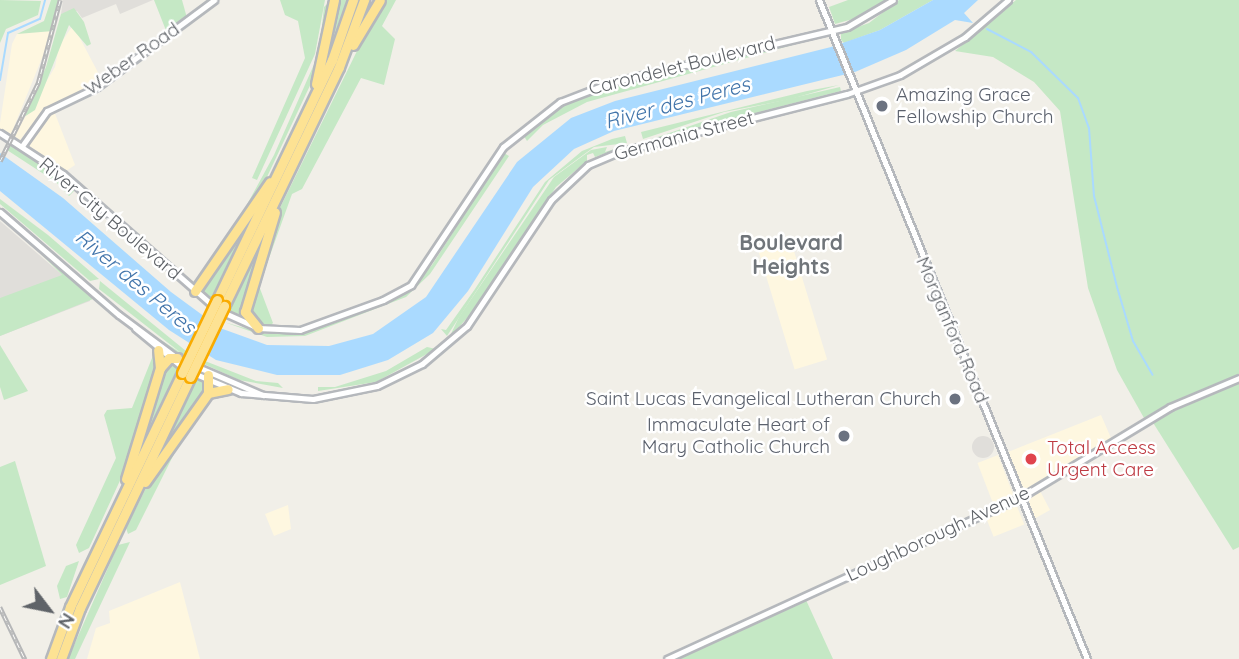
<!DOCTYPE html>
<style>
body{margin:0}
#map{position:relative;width:1239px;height:659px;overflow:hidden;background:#f1efe8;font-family:Quicksand,sans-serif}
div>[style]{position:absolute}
.commercial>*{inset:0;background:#fef7e0;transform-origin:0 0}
.industrial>*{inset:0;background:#e0deda}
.round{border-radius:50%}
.green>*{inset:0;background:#c5e8c5}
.water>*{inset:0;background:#aadaff}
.stream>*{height:2px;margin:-1px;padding:0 1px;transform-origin:1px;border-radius:1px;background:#aadaff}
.roads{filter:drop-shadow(2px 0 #b5b8bc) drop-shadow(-2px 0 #b5b8bc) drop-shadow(0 2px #b5b8bc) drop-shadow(0 -2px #b5b8bc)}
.tertiary>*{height:5px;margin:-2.5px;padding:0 2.5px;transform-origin:2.5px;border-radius:2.5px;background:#fff}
.secondary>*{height:5px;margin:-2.5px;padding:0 2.5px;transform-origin:2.5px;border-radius:2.5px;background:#fff}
.motorway>*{height:9px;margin:-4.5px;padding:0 4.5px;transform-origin:4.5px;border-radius:4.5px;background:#fde293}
.rail>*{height:4.5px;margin-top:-2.25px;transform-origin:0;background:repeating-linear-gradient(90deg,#fff 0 5px,#b6b7b8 0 10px);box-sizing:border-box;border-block:2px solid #b6b7b8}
.bridges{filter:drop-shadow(2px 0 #f9ab00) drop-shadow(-2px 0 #f9ab00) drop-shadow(0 2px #f9ab00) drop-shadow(0 -2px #f9ab00)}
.motorway-bridge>*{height:9px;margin:-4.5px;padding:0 4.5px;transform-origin:4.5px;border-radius:4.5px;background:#fde293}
.dots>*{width:19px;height:19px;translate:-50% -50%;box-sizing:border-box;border:4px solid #fff;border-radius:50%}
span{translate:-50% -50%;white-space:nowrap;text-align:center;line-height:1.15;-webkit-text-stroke:5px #fff;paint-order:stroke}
.street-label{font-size:19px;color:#5f6368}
.worship-label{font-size:19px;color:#5b616d}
.left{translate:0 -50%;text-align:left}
.right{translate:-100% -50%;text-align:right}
.health-label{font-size:19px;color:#be3a42}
.water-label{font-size:21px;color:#4174aa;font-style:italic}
.neighbourhood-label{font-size:21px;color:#70757a;font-weight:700}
.north{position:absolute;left:14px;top:575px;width:70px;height:70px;-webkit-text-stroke:5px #fff;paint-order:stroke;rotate:122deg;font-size:19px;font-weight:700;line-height:28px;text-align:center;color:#5f6368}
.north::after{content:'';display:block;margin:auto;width:24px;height:32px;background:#5f6368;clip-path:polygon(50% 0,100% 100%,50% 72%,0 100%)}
</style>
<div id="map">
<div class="commercial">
<div style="clip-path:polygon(73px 25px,102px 80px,44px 109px,20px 140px,14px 136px,55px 67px,59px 46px)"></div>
<div style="clip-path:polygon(28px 30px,53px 31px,11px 134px,0 129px,0 123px,12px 44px,17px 34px)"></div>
<div style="clip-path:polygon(54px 111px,75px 165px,66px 171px,28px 145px)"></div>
<div style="left:790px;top:238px;width:127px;height:34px;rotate:73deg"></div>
<div style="clip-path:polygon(1101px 415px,1111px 438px,1024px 490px,1008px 452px)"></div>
<div style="left:998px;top:455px;width:44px;height:22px;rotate:69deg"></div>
<div style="clip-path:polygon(1039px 489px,1050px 510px,1034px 519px,1027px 497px)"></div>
<div style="left:1016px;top:504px;width:22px;height:33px;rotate:68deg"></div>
<div style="clip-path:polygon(288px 505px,291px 529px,274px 536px,265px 514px)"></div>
<div style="clip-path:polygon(180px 582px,200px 659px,87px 659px,96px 628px,110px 623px,109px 611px)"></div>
</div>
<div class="industrial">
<div style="clip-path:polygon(63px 0,153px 0,120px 14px,116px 4px,82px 18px,77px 11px,61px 14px)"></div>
<div style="clip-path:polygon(0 221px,90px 299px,90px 301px,0 336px)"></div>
<div class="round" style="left:972px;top:436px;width:22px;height:22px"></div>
</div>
<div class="green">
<div style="clip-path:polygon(0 0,41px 1px,38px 15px,6px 29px,0 43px)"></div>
<div style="clip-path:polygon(51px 0,58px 0,53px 31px,17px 34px,44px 21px)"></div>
<div style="clip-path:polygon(154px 0,182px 0,187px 18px,167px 33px)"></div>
<div style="clip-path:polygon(280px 0,325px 0,315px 54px,257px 180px,252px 178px,305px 58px,298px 21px,285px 15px)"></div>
<div style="clip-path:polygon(331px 0,314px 77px,266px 179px,237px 223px,274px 155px,319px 53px,324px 7px)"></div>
<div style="clip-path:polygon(335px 0,347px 0,323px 65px)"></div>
<div style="clip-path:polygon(382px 0,396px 0,382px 26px,395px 39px,384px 85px,361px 78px,302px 189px,292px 194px,259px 286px,273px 323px,270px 326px,253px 320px,251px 303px,278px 212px)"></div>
<div style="clip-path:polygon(848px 0,886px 0,860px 17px,835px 24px,829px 7px)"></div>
<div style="clip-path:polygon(899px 0,933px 0,880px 30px,844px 43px,841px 40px,841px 33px,869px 23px)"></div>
<div style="clip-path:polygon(1016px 0,1239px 0,1239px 374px,1144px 418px,1117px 370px,1088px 288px,1060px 111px,1034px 82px,993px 57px,955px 51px)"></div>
<div style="clip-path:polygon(74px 8px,84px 22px,91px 44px,87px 46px,69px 25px,35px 110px,24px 117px,46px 67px,61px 14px)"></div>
<div style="clip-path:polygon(807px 41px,587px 102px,543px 125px,527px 141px,522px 133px,555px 109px,592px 92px)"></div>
<div style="clip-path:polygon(839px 85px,791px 99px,724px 112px,643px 139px,641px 132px,807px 91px)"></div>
<div style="clip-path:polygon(840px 87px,841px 91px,643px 142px,731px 112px)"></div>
<div style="clip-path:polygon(625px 136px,627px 143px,594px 147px,549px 180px,447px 336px,441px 329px,446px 330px,475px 289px,545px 182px,582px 151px,612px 139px)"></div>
<div style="clip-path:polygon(10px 144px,58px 175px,75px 190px,69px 196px,56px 182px,7px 150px)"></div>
<div style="clip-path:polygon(627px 145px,595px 157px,593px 153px,587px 155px,587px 161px,556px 187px,478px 306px,449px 338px,459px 317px,554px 177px,591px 150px,607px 147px,605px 152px)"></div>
<div style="clip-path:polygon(504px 153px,509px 156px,430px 274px,406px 297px,305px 336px,267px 337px,224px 322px,266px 334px,302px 334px,405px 294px,432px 265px)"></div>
<div style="clip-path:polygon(0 199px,48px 235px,99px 279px,90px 281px,0 204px)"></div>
<div style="clip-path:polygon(259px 199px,211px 299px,201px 290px)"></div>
<div style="clip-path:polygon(265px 235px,243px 312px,239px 316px,229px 311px)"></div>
<div style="clip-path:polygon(29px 242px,93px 299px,0 336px,0 298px,62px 275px)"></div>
<div style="clip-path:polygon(100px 281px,186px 351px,183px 357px,166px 346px,171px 352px,105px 298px,163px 344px,161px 340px,181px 353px,99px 289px)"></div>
<div style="clip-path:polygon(0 345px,28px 391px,4px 400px,0 387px)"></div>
<div style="clip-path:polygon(427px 347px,436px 349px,376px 382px,318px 391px,318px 387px,335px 387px,386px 371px)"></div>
<div style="clip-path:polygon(154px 353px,159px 364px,129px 461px,89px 548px,79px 553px,76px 545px,116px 458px,104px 415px,107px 410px,132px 408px)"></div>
<div style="clip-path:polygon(205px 361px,256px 381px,278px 383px,283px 388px,239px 380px,204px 364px)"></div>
<div style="clip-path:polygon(170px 363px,178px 368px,134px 459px,161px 371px)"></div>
<div style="clip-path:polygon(197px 379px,210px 386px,156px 463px)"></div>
<div style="clip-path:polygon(1239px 382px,1239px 547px,1233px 550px,1152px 421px)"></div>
<div style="clip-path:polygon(214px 392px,184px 434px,136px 530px,128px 534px,126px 528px,152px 476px)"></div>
<div style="clip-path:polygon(15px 461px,46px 566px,0 585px,0 467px)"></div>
<div style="clip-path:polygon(130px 542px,75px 659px,68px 659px,118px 545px)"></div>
<div style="clip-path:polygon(79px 561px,67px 597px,60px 599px,57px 586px,66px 566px)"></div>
<div style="clip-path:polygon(806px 600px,833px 659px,676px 659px,804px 601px)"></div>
</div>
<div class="water">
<div style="clip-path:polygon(933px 0,978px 0,964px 13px,973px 23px,955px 20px,906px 50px,855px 72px,614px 131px,574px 149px,533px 187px,468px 291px,433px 333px,388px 360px,340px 375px,277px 375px,216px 360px,169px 330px,0 191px,0 153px,63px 198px,171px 292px,220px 328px,267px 345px,329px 346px,373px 334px,426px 297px,517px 162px,571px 118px,615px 101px,831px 47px,880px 30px)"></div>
</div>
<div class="stream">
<div style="left:987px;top:29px;width:50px;rotate:27.6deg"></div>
<div style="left:1031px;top:52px;width:66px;rotate:44.4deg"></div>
<div style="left:1078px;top:98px;width:32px;rotate:70deg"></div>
<div style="left:1089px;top:128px;width:68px;rotate:85.8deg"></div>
<div style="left:1094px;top:196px;width:94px;rotate:75.8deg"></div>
<div style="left:1117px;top:287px;width:56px;rotate:73.5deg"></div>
<div style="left:1133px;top:341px;width:39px;rotate:60deg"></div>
<div style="left:0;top:80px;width:48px;rotate:-80.3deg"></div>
<div style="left:8px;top:33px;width:35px;rotate:-24deg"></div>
<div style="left:40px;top:19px;width:20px;rotate:-75deg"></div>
</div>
<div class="roads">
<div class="tertiary">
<div style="left:22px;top:146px;width:43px;rotate:-54.5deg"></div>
<div style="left:47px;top:111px;width:55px;rotate:-25.6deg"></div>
<div style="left:97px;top:87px;width:146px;rotate:-36.6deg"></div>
</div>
<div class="secondary">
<div style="left:819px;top:0;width:711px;rotate:67.87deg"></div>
<div style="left:0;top:133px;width:75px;rotate:33.1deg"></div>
<div style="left:63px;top:174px;width:206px;rotate:41.3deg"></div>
<div style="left:218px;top:310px;width:44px;rotate:24.2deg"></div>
<div style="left:258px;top:328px;width:42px;rotate:2.7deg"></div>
<div style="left:300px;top:330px;width:88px;rotate:-19.9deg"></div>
<div style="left:383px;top:300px;width:32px;rotate:-28deg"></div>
<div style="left:411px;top:285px;width:166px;rotate:-56.3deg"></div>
<div style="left:503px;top:147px;width:73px;rotate:-38.3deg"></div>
<div style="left:560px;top:102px;width:56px;rotate:-21deg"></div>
<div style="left:612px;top:82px;width:241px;rotate:-13.2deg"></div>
<div style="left:847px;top:27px;width:53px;rotate:-30.4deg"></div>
<div style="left:0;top:212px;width:157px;rotate:40.9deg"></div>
<div style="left:119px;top:315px;width:72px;rotate:36.6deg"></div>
<div style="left:177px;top:358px;width:94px;rotate:23.3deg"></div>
<div style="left:135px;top:328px;width:66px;rotate:39.5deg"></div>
<div style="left:186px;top:370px;width:60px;rotate:22.7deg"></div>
<div style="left:241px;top:393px;width:72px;rotate:4.8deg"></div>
<div style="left:313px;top:399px;width:65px;rotate:-11.5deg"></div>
<div style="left:377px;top:386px;width:50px;rotate:-26.1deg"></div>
<div style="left:422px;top:364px;width:59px;rotate:-40.2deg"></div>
<div style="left:467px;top:326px;width:151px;rotate:-56.3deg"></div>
<div style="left:551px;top:200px;width:51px;rotate:-43.4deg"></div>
<div style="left:588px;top:165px;width:34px;rotate:-23deg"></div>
<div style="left:619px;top:152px;width:235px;rotate:-14.3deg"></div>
<div style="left:847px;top:94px;width:56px;rotate:-19.7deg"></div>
<div style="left:900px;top:75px;width:75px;rotate:-30.3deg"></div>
<div style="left:965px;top:37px;width:57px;rotate:-40.7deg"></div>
<div style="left:667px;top:659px;width:389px;rotate:-24.6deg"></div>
<div style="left:1021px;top:497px;width:174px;rotate:-31.1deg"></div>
<div style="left:1170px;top:407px;width:75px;rotate:-22.8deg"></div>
</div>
<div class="motorway">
<div style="left:353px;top:45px;width:52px;rotate:-59deg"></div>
<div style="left:316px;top:84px;width:86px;rotate:-77.9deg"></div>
<div style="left:195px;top:291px;width:132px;rotate:-55.5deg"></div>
<div style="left:217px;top:300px;width:266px;rotate:-64.4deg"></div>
<div style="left:332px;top:60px;width:64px;rotate:-70.7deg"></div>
<div style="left:224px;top:306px;width:265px;rotate:-64.3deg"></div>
<div style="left:339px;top:67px;width:72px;rotate:-69.5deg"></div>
<div style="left:258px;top:328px;width:21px;rotate:-129deg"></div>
<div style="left:245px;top:312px;width:104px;rotate:-73.3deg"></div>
<div style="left:160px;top:368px;width:13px;rotate:-48deg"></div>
<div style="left:169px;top:358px;width:8px"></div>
<div style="left:208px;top:393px;width:20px;rotate:-11deg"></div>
<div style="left:126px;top:479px;width:116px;rotate:-73deg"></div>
<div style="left:160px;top:368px;width:18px;rotate:-96deg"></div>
<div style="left:145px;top:482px;width:109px;rotate:-54.7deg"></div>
<div style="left:208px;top:393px;width:18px;rotate:-90deg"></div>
<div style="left:51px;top:659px;width:55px;rotate:-69.9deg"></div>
<div style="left:70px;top:607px;width:259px;rotate:-64.4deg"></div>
<div style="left:61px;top:659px;width:54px;rotate:-69.6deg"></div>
<div style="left:80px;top:608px;width:256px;rotate:-64.5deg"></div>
</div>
</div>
<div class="rail">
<div style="left:0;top:161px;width:87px;rotate:-64deg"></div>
<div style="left:38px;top:83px;width:86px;rotate:-75.2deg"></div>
<div style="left:0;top:607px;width:58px;rotate:64.3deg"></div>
</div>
<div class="bridges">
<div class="motorway-bridge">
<div style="left:182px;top:373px;width:81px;rotate:-64.4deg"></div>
<div style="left:190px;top:377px;width:79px;rotate:-64.4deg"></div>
</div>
</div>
<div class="dots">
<div style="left:882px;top:106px;background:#6b7280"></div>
<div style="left:955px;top:399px;background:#6b7280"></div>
<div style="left:844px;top:436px;background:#6b7280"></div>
<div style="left:1031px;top:459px;background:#e0444e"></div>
</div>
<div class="street-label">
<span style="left:132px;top:59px;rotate:-35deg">Weber Road</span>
<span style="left:682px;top:66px;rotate:-14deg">Carondelet Boulevard</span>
<span style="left:684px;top:136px;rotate:-15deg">Germania Street</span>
<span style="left:110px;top:219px;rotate:40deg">River City Boulevard</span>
<span style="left:952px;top:330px;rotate:67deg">Morganford Road</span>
<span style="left:938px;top:534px;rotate:-25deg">Loughborough Avenue</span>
</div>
<div class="worship-label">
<span class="left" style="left:896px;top:106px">Amazing Grace<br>Fellowship Church</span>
<span class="right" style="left:941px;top:399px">Saint Lucas Evangelical Lutheran Church</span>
<span class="right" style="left:830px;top:436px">Immaculate Heart of<br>Mary Catholic Church</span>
</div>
<div class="health-label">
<span class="left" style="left:1047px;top:459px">Total Access<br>Urgent Care</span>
</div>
<div class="water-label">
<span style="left:677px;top:102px;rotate:-15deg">River des Peres</span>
<span style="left:136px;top:281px;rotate:40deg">River des Peres</span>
</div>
<div class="neighbourhood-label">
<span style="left:791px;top:254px">Boulevard<br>Heights</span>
</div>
<div class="north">N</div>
</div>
